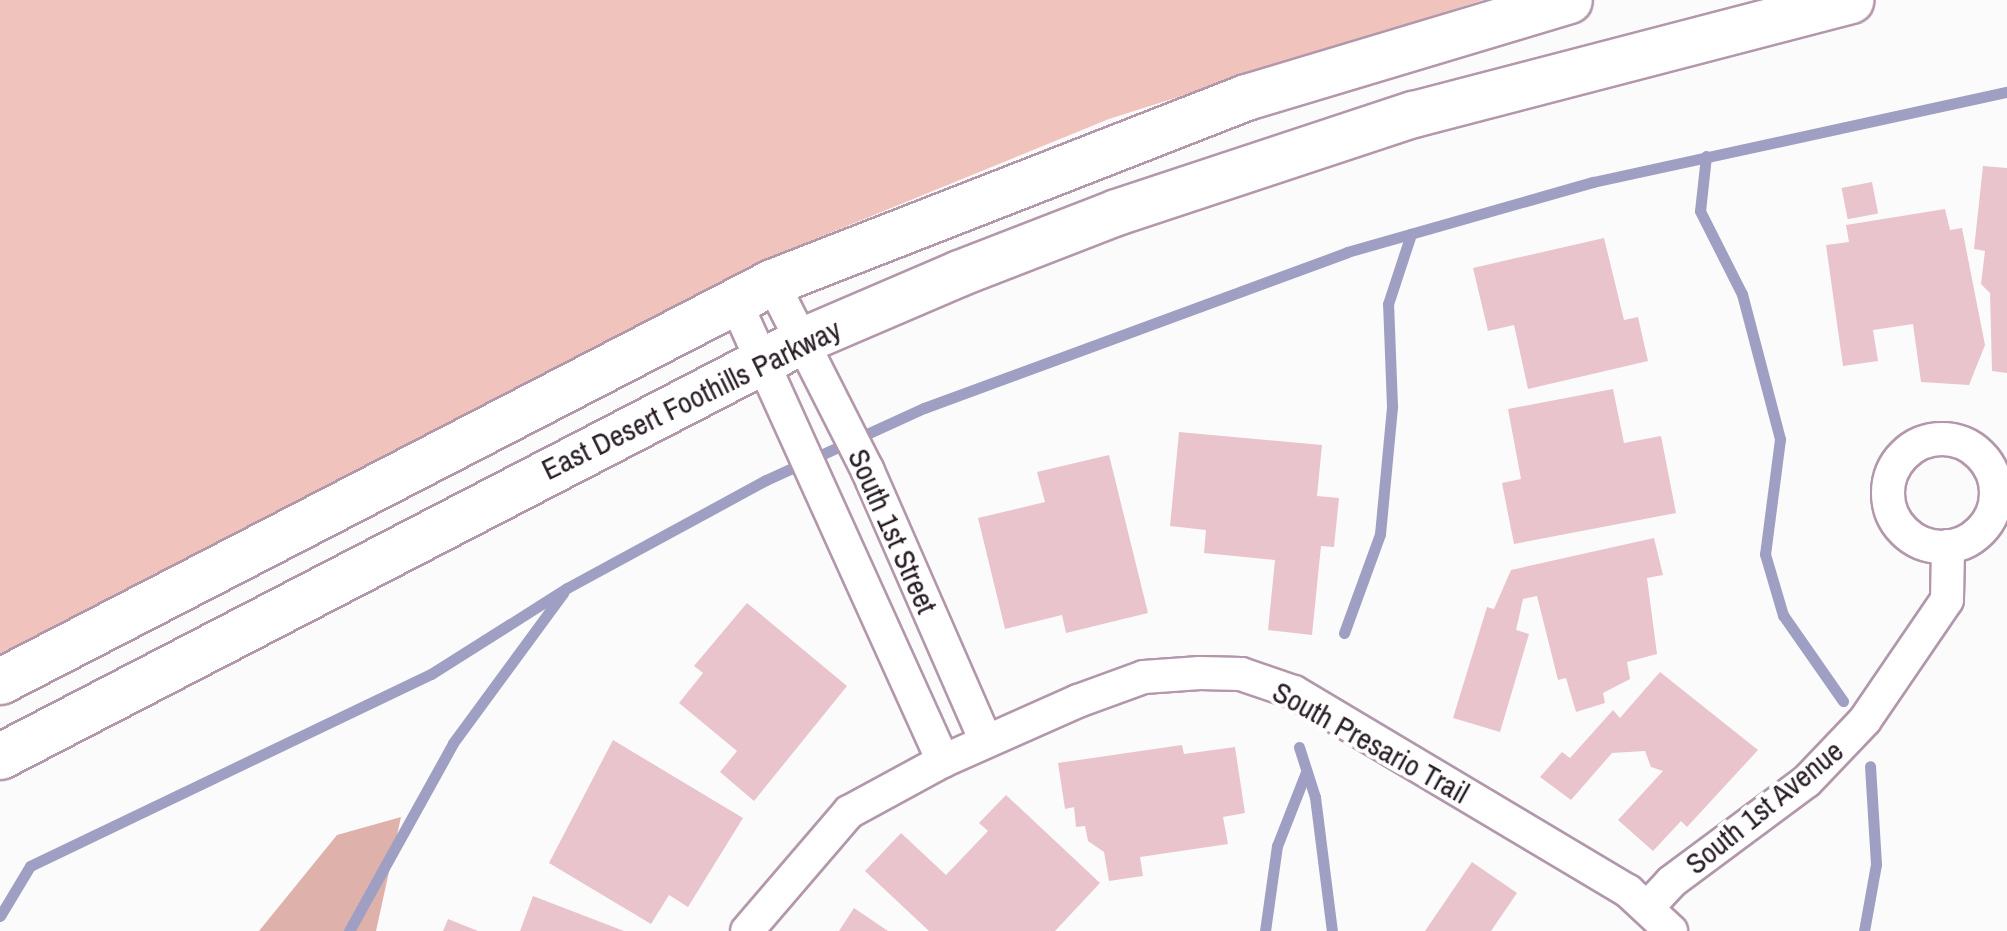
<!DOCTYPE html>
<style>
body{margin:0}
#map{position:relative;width:2007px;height:931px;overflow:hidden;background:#fbfbfb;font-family:"Archivo Narrow",sans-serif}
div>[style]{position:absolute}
.green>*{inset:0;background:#f0c4bd}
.forest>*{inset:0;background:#deb2ab}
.stream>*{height:11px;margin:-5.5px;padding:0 5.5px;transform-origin:5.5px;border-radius:5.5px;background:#9f9fc3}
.building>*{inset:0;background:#e9c4cd;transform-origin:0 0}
.roads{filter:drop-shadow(2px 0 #b397ab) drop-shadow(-2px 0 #b397ab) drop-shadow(0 2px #b397ab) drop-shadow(0 -2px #b397ab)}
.street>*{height:32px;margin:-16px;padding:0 16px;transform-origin:16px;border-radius:16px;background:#fff}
.street>.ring{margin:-16px;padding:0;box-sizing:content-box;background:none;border:32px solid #fff;border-radius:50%}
.secondary>*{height:45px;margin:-22.5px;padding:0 22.5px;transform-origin:22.5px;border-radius:22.5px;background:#fff}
span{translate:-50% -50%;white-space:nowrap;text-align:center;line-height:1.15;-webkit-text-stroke:8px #fff;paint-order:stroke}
.street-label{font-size:30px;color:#291e26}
</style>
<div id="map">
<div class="green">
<div style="clip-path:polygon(0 0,1483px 0,1109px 119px,754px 264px,0 656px)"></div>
</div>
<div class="forest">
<div style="clip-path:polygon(401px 817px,376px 931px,259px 931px,337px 835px)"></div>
</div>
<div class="stream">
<div style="left:1706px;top:156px;width:55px;rotate:96.2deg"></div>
<div style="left:1700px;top:211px;width:93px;rotate:63.2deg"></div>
<div style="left:1742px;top:294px;width:150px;rotate:75.3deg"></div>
<div style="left:1780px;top:439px;width:116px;rotate:97.4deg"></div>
<div style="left:1765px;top:554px;width:64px;rotate:73.6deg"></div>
<div style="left:1783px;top:615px;width:105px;rotate:55.1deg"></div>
<div style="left:1344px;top:633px;width:105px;rotate:-70deg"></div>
<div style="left:1380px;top:534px;width:129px;rotate:-84.6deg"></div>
<div style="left:1392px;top:406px;width:102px;rotate:-92.2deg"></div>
<div style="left:1388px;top:304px;width:74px;rotate:-71.8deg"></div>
<div style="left:1299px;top:747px;width:52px;rotate:72.3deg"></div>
<div style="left:1315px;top:797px;width:135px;rotate:82.8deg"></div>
<div style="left:0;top:916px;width:58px;rotate:-59deg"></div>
<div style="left:30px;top:866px;width:445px;rotate:-25.6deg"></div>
<div style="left:431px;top:674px;width:161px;rotate:-32.3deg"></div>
<div style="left:567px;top:588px;width:226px;rotate:-28.5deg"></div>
<div style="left:766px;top:480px;width:174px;rotate:-24.5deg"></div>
<div style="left:924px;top:408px;width:451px;rotate:-20.2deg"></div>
<div style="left:1347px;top:252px;width:256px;rotate:-15.9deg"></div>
<div style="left:1593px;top:182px;width:424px;rotate:-12.3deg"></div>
<div style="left:349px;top:931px;width:215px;rotate:-61deg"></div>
<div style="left:453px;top:743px;width:186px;rotate:-53.7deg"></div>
<div style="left:1265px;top:931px;width:86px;rotate:-82deg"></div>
<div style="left:1277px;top:846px;width:79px;rotate:-68.6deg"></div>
<div style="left:1864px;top:931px;width:68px;rotate:-79.8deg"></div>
<div style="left:1876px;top:864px;width:98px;rotate:-93.5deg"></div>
</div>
<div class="building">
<div style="clip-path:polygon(1983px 166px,2007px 168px,2007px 373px,1992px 371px,1990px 293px,1981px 284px,1985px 251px,1974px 249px)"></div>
<div style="left:1872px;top:182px;width:32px;height:31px;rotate:79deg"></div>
<div style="clip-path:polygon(1945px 209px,1950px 230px,1962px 228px,1985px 345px,1969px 385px,1921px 382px,1913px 324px,1873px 330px,1878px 361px,1843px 366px,1826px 245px,1849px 242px,1846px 225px)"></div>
<div style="clip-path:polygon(1604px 238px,1624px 320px,1638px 317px,1648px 361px,1528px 389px,1514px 325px,1488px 331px,1473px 268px)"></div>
<div style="clip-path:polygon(1613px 389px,1624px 443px,1661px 436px,1676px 513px,1514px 544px,1502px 483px,1521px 479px,1508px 409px)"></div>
<div style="clip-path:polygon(1179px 432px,1322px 445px,1317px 496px,1339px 498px,1334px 547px,1321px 546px,1312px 635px,1268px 630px,1275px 560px,1204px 553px,1206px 530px,1170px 526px)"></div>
<div style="clip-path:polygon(1109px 455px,1148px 613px,1066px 633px,1062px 615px,1005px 629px,978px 518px,1045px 502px,1037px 472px)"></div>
<div style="clip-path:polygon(1654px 538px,1663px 575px,1647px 578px,1657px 654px,1627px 662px,1630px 679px,1603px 693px,1605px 703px,1576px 712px,1566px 678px,1558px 680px,1537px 596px,1523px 599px,1516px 630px,1529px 634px,1500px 732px,1453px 718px,1487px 607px,1494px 609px,1511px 570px)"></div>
<div style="clip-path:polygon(747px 603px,847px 686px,754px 801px,720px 772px,737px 751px,679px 703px,703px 673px,694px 666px)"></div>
<div style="clip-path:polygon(1660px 672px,1758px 750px,1687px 827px,1681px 821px,1653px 851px,1618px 820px,1663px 771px,1651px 767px,1645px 751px,1612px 753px,1571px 800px,1540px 777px,1562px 752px,1570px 758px,1613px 710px,1620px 718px)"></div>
<div style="clip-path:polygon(613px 740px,743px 818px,688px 907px,669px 895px,651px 924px,549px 863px)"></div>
<div style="clip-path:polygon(1182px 745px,1184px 754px,1235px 747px,1245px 813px,1223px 817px,1228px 844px,1140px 857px,1143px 876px,1109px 881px,1104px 852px,1088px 841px,1085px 826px,1076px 827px,1074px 807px,1065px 809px,1058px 763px)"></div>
<div style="clip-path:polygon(1006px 795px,1100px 883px,1055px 931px,929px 931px,865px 871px,901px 833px,946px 875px,988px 831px,979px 823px)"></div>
<div style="clip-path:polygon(1472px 862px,1517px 893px,1491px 931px,1425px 931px)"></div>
<div style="clip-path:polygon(533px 896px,624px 931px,520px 931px)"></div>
<div style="clip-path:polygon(854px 908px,888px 931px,839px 931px)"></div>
<div style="clip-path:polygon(448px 919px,478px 931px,443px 931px)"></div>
</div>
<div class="roads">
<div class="street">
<div style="left:772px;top:282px;width:210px;rotate:63.1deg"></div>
<div style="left:867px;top:469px;width:297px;rotate:66.4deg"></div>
<div style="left:735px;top:301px;width:505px;rotate:65.67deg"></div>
<div class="ring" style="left:1888px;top:439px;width:76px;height:76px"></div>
<div style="left:1648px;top:907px;width:34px;rotate:-47deg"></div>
<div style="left:1671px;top:882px;width:169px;rotate:-36.6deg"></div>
<div style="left:1807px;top:781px;width:84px;rotate:-46.4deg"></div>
<div style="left:1865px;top:720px;width:145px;rotate:-55.7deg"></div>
<div style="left:1947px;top:600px;width:54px;rotate:-88.9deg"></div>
<div style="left:747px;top:931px;width:157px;rotate:-49.4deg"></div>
<div style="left:849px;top:812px;width:107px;rotate:-28.5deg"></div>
<div style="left:943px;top:761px;width:148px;rotate:-24deg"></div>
<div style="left:1078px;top:701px;width:70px;rotate:-20deg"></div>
<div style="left:1144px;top:677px;width:56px;rotate:-4.1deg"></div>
<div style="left:1200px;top:673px;width:41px;rotate:1.4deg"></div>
<div style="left:1241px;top:674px;width:56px;rotate:18.8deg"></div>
<div style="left:1294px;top:692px;width:389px;rotate:30.8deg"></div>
<div style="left:1628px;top:891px;width:59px;rotate:42.9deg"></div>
</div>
<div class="secondary">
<div style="left:0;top:681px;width:869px;rotate:-27.33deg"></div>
<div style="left:772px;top:282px;width:509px;rotate:-21.32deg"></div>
<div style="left:1246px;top:97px;width:337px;rotate:-16.7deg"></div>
<div style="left:0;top:756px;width:904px;rotate:-27.39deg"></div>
<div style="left:803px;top:340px;width:170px;rotate:-23.2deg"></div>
<div style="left:959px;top:273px;width:168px;rotate:-21.2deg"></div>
<div style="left:1116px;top:212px;width:313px;rotate:-18.3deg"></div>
<div style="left:1413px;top:114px;width:452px;rotate:-14.6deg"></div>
</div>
</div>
<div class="street-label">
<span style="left:691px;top:399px;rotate:-26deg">East Desert Foothills Parkway</span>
<span style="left:893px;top:531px;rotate:66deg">South 1st Street</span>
<span style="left:1371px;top:742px;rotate:29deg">South Presario Trail</span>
<span style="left:1764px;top:807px;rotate:-39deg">South 1st Avenue</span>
</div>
</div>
